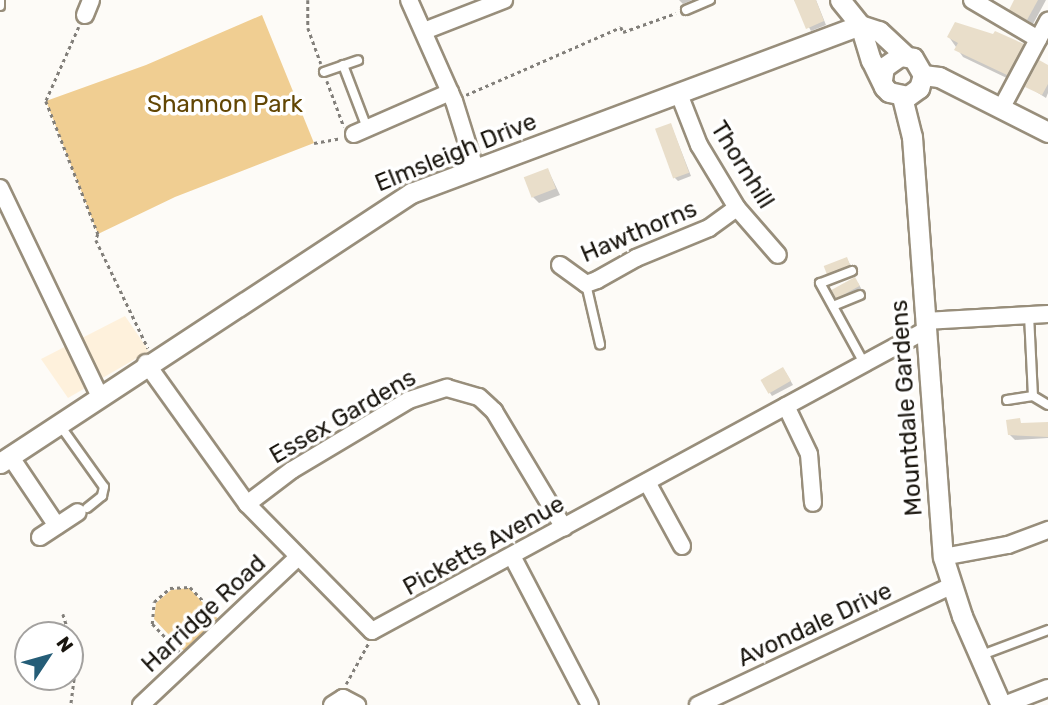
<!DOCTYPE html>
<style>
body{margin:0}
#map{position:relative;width:1048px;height:705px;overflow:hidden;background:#fdfbf7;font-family:Rubik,sans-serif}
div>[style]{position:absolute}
.built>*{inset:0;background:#fef1dc}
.green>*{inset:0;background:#f0ce92}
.shadow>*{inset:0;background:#0003}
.building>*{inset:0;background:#e9deca;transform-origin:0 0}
.path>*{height:2.5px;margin-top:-1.25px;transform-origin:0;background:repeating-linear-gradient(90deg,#827f7a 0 3.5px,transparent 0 7px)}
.roads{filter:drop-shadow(2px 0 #988e7b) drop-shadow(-2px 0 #988e7b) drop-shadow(0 2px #988e7b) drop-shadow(0 -2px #988e7b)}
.service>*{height:8px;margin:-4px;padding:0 4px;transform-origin:4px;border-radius:4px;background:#fff}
.minor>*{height:16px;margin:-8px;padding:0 8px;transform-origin:8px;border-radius:8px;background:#fff}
.tertiary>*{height:19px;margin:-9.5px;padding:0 9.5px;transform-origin:9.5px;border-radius:9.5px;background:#fff}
span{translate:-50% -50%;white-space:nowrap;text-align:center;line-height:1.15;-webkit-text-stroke:7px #fff;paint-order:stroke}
.park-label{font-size:24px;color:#624604}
.street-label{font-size:24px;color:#19150e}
.north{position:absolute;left:14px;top:621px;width:70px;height:70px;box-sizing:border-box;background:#fff;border:2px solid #a3a19f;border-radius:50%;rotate:54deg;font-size:19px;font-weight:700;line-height:28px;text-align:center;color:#19150e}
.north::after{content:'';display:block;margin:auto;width:24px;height:32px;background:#255d77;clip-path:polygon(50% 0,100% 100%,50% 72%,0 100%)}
</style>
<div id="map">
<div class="built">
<div style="clip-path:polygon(125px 316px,149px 351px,68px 398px,41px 359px)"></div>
</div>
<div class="green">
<div style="clip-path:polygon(262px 15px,314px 143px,175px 197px,98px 234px,46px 101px,146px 65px)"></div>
<div style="clip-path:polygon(189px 588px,220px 621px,186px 653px,154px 619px,156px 603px,171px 590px)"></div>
</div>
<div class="shadow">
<div style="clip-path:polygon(679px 0,692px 0,683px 4px)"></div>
<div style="clip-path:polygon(794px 0,816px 0,826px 25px,811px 31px)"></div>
<div style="clip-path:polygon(1016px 0,1046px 0,1033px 24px,1011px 9px)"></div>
<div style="clip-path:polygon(994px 36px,1023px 46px,1030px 53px,1015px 82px,963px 57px,949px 37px)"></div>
<div style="clip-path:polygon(1048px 66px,1048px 93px,1046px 98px,1027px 86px)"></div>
<div style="clip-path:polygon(671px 125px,691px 176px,678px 181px,675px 178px)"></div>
<div style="clip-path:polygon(548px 170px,560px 195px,539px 203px,533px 197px)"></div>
<div style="clip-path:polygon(847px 259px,852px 268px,832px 276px,828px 272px)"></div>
<div style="clip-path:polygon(858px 283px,862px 290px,840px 298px,836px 295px)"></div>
<div style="clip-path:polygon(786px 373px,793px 385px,772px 396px,762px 381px)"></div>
<div style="clip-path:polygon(1048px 423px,1048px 438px,1015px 440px,1009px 434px)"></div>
</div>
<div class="building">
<div style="clip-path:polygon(794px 0,816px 0,824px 21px,806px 29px)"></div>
<div style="clip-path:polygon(1014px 0,1038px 0,1027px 20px,1009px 10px)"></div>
<div style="clip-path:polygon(955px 22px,993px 34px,995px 31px,1024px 44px,1007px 75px,954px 50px,958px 43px,947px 37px)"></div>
<div style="clip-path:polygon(1039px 60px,1048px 65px,1048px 84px,1042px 95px,1025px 87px)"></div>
<div style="left:671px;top:123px;width:53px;height:17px;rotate:70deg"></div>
<div style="left:548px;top:168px;width:22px;height:26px;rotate:69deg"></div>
<div style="left:847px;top:257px;width:9px;height:25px;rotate:69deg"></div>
<div style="left:855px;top:277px;width:10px;height:27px;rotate:61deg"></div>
<div style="left:783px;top:367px;width:16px;height:26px;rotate:60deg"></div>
<div style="clip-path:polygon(1020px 418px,1021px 423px,1048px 422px,1048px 437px,1008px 435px,1006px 420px)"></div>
</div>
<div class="path">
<div style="left:308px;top:0;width:28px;rotate:90deg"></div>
<div style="left:308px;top:28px;width:38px;rotate:70deg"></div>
<div style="left:79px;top:27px;width:81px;rotate:114deg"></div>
<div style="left:46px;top:101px;width:143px;rotate:68.6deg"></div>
<div style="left:98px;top:234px;width:6px;rotate:108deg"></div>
<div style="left:96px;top:240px;width:120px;rotate:64.3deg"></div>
<div style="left:327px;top:81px;width:49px;rotate:69.7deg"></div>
<div style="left:466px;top:95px;width:169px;rotate:-23.7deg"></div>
<div style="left:621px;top:27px;width:5px;rotate:68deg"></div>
<div style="left:623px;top:32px;width:56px;rotate:-19.7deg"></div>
<div style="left:314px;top:143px;width:27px;rotate:-10deg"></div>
<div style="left:63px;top:614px;width:46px;rotate:72.3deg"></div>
<div style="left:77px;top:658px;width:47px;rotate:97.3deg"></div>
<div style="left:179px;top:652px;width:39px;rotate:-134deg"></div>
<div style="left:152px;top:624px;width:22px;rotate:-85deg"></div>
<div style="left:154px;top:602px;width:21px;rotate:-41deg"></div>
<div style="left:170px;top:588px;width:20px;rotate:-3deg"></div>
<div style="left:190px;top:587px;width:37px;rotate:46deg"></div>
<div style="left:346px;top:684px;width:46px;rotate:-61.2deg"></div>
</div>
<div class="roads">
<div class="service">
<div style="left:0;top:6px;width:6px;rotate:-90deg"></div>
<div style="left:686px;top:10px;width:26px;rotate:-23deg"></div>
<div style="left:343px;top:65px;width:67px;rotate:69.1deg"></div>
<div style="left:324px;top:72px;width:36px;rotate:-19deg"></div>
<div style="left:852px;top:271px;width:34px;rotate:159deg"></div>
<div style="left:820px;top:283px;width:91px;rotate:61.2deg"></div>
<div style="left:586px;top:284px;width:62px;rotate:76.9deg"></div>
<div style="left:833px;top:306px;width:29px;rotate:-22deg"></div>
<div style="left:1029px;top:315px;width:81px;rotate:87.2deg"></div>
<div style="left:1007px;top:400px;width:26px;rotate:-9deg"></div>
<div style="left:1033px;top:396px;width:17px;rotate:31deg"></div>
<div style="left:59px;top:424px;width:77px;rotate:54.5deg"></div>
<div style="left:104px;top:487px;width:9px;rotate:103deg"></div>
<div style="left:102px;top:496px;width:19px;rotate:141deg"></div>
<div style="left:979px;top:656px;width:74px;rotate:-20.6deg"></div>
</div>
<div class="minor">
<div style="left:409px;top:0;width:111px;rotate:66deg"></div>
<div style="left:454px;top:101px;width:70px;rotate:72.6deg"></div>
<div style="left:972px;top:0;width:77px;rotate:30.6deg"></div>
<div style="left:85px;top:15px;width:16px;rotate:-68deg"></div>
<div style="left:424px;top:31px;width:86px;rotate:-21.2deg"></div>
<div style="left:679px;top:94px;width:55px;rotate:68.6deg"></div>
<div style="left:699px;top:145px;width:74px;rotate:58.9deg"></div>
<div style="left:737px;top:208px;width:62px;rotate:48.9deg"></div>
<div style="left:1002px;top:107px;width:98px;rotate:-61.9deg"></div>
<div style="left:354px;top:134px;width:105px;rotate:-23.6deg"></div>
<div style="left:0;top:188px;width:229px;rotate:64.4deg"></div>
<div style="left:560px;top:265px;width:32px;rotate:36deg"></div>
<div style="left:586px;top:284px;width:12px;rotate:-20deg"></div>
<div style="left:597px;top:280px;width:45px;rotate:-29.4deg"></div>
<div style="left:636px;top:258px;width:79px;rotate:-22.3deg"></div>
<div style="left:709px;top:228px;width:34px;rotate:-36deg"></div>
<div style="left:925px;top:321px;width:123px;rotate:-3.3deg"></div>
<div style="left:146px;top:363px;width:173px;rotate:54.4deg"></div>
<div style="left:247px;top:504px;width:178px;rotate:45.5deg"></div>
<div style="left:372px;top:631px;width:630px;rotate:-28.52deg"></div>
<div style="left:786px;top:406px;width:53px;rotate:64.4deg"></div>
<div style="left:809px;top:454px;width:49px;rotate:85.3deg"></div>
<div style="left:10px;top:456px;width:84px;rotate:56.1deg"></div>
<div style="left:647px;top:482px;width:73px;rotate:61.3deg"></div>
<div style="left:247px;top:504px;width:56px;rotate:-37.1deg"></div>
<div style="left:292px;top:470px;width:136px;rotate:-30.9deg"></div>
<div style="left:409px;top:400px;width:40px;rotate:-18deg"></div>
<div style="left:447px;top:388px;width:33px;rotate:16deg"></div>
<div style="left:479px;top:397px;width:21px;rotate:43deg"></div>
<div style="left:494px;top:411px;width:136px;rotate:59.1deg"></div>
<div style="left:40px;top:537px;width:45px;rotate:-33.3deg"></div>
<div style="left:512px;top:556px;width:168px;rotate:62.4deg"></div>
<div style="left:943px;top:557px;width:66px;rotate:-10.5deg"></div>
<div style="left:1008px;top:545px;width:43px;rotate:-20.6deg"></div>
<div style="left:141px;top:705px;width:216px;rotate:-43.3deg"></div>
<div style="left:332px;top:705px;width:13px;rotate:-32deg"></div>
<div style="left:343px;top:698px;width:16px;rotate:27deg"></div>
<div style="left:698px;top:705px;width:280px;rotate:-25.2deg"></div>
<div style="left:1004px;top:705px;width:47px;rotate:-21.1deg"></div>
</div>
<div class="tertiary">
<div style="left:840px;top:0;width:32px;rotate:51deg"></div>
<div style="left:860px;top:25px;width:37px;rotate:73deg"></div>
<div style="left:871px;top:60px;width:30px;rotate:64deg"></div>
<div style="left:884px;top:87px;width:7px;rotate:45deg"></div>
<div style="left:889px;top:92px;width:19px;rotate:12deg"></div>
<div style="left:908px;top:96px;width:14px;rotate:-36deg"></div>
<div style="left:919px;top:88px;width:14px;rotate:-73deg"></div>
<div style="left:923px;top:75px;width:20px;rotate:-120deg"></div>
<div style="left:913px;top:58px;width:13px;rotate:-171deg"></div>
<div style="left:900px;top:56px;width:19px;rotate:145deg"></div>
<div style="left:884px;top:67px;width:13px;rotate:99deg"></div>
<div style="left:860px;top:25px;width:20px;rotate:18deg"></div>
<div style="left:879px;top:31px;width:37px;rotate:43deg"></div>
<div style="left:923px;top:75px;width:16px;rotate:7deg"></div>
<div style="left:939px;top:77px;width:122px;rotate:26.8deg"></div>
<div style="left:902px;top:97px;width:41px;rotate:76deg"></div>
<div style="left:912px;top:137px;width:421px;rotate:85.8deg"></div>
<div style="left:943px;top:557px;width:62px;rotate:72.1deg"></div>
<div style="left:962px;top:616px;width:97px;rotate:66.3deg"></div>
<div style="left:0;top:463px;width:492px;rotate:-33.3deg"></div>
<div style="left:411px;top:193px;width:479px;rotate:-20.5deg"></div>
</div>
</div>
<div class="park-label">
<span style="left:225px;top:105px">Shannon Park</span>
</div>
<div class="street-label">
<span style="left:456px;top:153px;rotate:-22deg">Elmsleigh Drive</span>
<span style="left:742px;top:165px;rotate:58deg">Thornhill</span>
<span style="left:639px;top:232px;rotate:-23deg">Hawthorns</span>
<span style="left:907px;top:408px;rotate:-94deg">Mountdale Gardens</span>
<span style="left:343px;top:417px;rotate:-30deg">Essex Gardens</span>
<span style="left:484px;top:546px;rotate:-29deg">Picketts Avenue</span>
<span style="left:204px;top:614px;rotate:-43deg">Harridge Road</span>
<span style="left:815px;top:625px;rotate:-25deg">Avondale Drive</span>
</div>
<div class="north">N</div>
</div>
